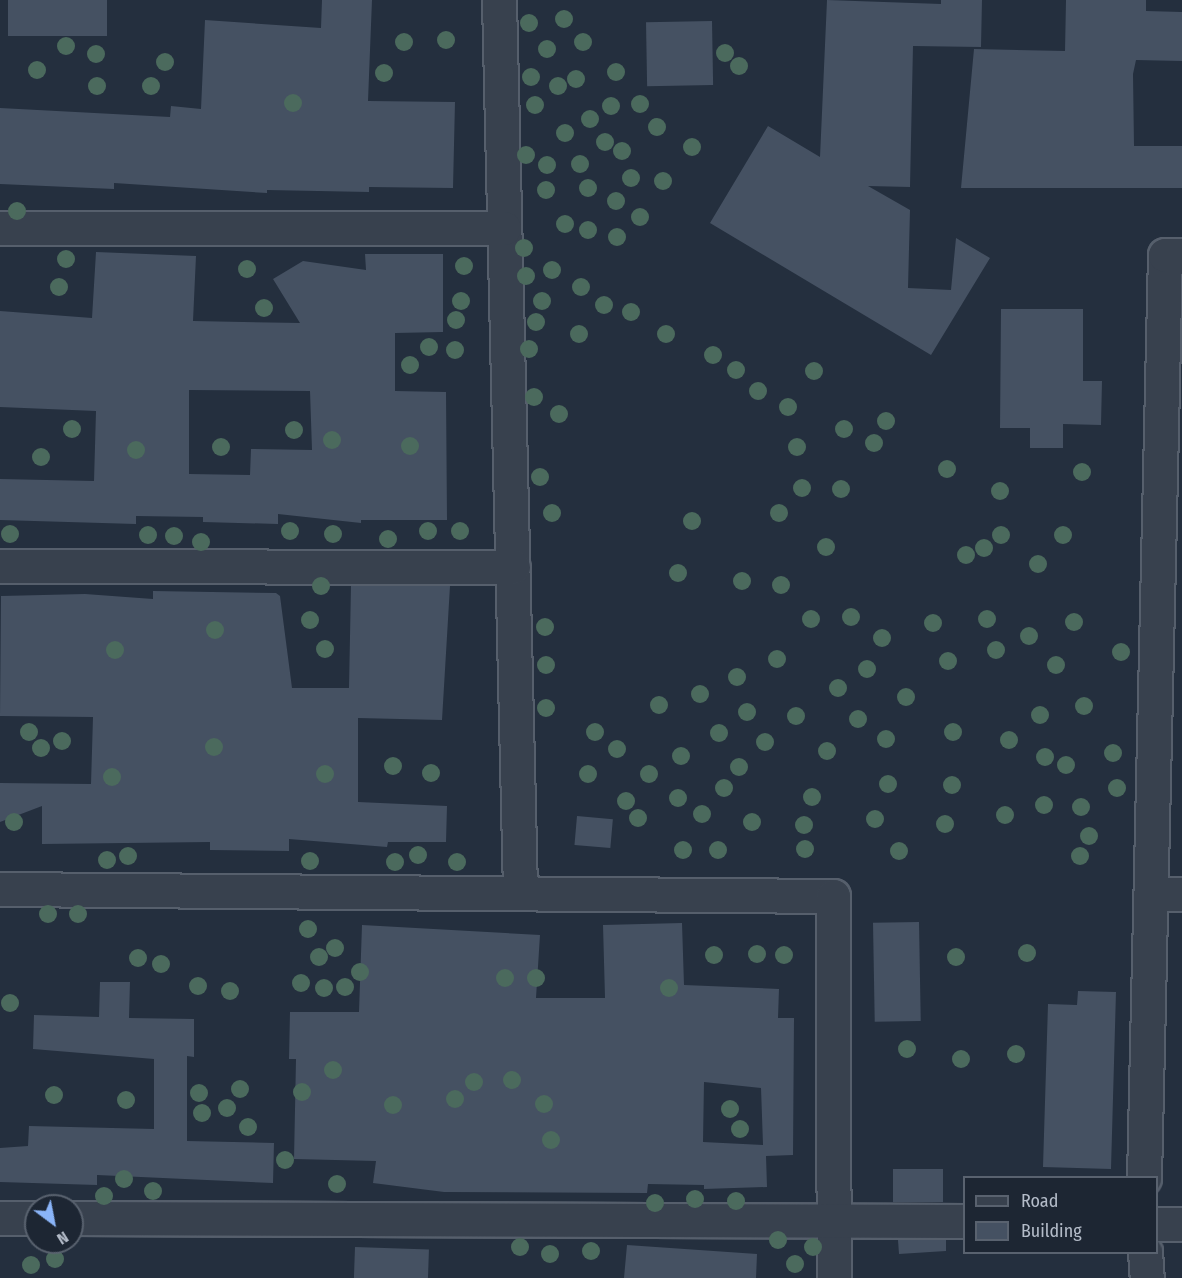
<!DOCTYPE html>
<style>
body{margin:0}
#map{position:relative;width:1182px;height:1278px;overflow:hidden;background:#242f3e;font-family:"Fira Sans Condensed",sans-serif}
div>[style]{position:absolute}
.building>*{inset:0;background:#455162;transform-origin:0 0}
.roads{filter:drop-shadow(2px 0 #565f6c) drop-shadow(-2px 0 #565f6c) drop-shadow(0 2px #565f6c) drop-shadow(0 -2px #565f6c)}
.minor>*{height:33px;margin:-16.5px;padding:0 16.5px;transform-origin:16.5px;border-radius:16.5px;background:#38414e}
.trees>*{width:18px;height:18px;margin:-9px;border-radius:50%;background:#4b6a5d}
span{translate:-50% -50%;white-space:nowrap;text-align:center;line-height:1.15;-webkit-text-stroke:4.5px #1d2633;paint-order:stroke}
.legend{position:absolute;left:963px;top:1176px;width:195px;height:78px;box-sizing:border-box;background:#1d2633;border:2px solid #59626f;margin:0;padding:8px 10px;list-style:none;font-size:18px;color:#b4bcc9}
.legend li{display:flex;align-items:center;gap:12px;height:30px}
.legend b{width:30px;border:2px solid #59626f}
.north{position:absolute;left:24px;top:1194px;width:60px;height:60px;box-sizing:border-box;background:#1d2633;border:2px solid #59626f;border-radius:50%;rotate:148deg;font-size:16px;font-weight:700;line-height:24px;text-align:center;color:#b4bcc9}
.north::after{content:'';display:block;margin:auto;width:21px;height:27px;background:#8ab4f8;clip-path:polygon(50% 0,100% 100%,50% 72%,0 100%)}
</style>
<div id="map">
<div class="building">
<div style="left:8px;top:0;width:99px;height:36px"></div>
<div style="clip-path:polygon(322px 0,372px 0,368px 101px,455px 102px,453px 188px,369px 187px,369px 192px,267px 190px,267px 193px,114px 183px,114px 189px,0 184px,0 108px,170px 117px,171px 106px,201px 109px,205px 20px,321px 28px)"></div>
<div style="clip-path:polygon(827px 0,941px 4px,941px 0,982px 0,981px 47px,913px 46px,910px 187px,868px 186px,910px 210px,908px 288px,951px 290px,956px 238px,990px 258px,931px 355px,710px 223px,768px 126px,820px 157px)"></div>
<div style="clip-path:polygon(1066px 0,1146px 0,1146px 11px,1182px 12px,1182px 61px,1136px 60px,1133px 74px,1134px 146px,1182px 146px,1182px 188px,961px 188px,974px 49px,1065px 51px)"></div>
<div style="left:712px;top:21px;width:64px;height:66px;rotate:89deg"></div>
<div style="clip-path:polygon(evenodd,96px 252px,196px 256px,193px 321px,300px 323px,273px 279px,303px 261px,366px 270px,365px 254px,443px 254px,443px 332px,395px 333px,395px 391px,446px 392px,447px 520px,361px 520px,361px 523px,278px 514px,278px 524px,203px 522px,203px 517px,136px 516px,136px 524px,0 520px,0 479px,94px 481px,96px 411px,0 407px,0 311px,92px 318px,96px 252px,189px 390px,310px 391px,312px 450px,251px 449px,250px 475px,189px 474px,189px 390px)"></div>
<div style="clip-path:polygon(1001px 309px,1083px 309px,1083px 381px,1102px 381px,1101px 425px,1063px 424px,1063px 448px,1030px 448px,1030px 428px,1000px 428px)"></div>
<div style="clip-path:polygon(351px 585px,450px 586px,442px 720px,358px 718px,358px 802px,447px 806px,446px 842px,388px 842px,387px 847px,289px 839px,289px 851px,210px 850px,210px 842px,42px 844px,42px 806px,0 822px,0 783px,91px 784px,93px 717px,0 716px,1px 596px,85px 594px,153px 599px,153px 591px,276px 593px,280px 596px,292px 688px,349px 688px)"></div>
<div style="left:577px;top:816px;width:36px;height:29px;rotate:5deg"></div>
<div style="left:919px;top:922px;width:99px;height:46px;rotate:89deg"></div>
<div style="clip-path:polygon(evenodd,682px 923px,684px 985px,779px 989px,778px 1018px,794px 1018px,793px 1155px,766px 1156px,767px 1187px,704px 1189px,704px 1185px,648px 1184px,647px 1193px,444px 1192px,373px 1183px,376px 1161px,294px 1159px,296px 1059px,289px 1059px,290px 1012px,359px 1012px,362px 925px,540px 935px,536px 998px,605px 998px,603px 925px,682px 923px,704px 1082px,761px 1088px,763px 1145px,703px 1142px,704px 1082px)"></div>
<div style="clip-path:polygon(100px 982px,130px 982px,129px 1018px,194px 1019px,194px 1057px,187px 1056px,187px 1141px,274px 1143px,273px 1183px,97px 1175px,97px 1185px,0 1182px,0 1148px,28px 1146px,29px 1126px,154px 1129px,154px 1059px,33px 1049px,34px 1015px,99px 1017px)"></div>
<div style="clip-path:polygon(1078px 991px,1116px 992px,1111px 1169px,1043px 1167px,1048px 1004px,1077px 1005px)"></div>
<div style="left:893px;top:1169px;width:50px;height:33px"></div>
<div style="clip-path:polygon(898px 1240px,946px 1240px,946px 1251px,899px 1254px)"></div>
<div style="clip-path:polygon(627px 1245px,757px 1254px,756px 1278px,624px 1278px)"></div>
<div style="left:355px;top:1247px;width:74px;height:31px;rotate:2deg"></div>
</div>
<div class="roads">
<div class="minor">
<div style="left:499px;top:0;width:893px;rotate:88.65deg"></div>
<div style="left:0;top:228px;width:504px"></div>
<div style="left:0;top:566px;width:513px;rotate:0.11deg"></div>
<div style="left:0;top:889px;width:833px;rotate:0.48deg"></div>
<div style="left:833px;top:896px;width:382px;rotate:89.9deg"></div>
<div style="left:1151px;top:893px;width:31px;rotate:2deg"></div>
<div style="left:1144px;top:1178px;width:923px;rotate:-88.7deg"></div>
<div style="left:1165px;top:255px;width:17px"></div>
<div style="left:0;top:1218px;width:36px"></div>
<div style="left:72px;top:1218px;width:892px;rotate:0.19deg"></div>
<div style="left:1156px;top:1224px;width:26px"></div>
<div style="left:1145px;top:1252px;width:26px;rotate:86deg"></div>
</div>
</div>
<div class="trees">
<div style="left:564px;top:19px"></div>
<div style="left:529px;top:23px"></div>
<div style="left:446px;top:40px"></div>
<div style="left:404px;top:42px"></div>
<div style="left:583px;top:42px"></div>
<div style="left:66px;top:46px"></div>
<div style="left:547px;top:49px"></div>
<div style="left:725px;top:53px"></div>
<div style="left:96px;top:54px"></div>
<div style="left:165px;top:62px"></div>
<div style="left:739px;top:66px"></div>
<div style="left:37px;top:70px"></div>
<div style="left:616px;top:72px"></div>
<div style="left:384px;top:73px"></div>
<div style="left:531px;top:77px"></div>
<div style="left:576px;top:79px"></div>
<div style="left:97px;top:86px"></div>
<div style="left:151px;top:86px"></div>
<div style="left:558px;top:86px"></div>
<div style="left:293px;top:103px"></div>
<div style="left:640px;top:104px"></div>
<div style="left:535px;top:105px"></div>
<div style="left:611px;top:106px"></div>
<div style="left:590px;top:119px"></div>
<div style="left:657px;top:127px"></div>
<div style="left:565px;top:133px"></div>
<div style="left:605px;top:142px"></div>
<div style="left:692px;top:147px"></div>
<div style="left:622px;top:151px"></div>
<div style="left:526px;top:155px"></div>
<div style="left:580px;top:164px"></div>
<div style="left:547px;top:165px"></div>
<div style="left:631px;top:178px"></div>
<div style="left:663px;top:181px"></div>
<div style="left:588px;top:188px"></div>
<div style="left:546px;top:190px"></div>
<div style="left:616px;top:201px"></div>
<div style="left:17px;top:211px"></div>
<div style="left:640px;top:217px"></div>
<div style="left:565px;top:224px"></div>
<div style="left:588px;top:230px"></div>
<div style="left:617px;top:237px"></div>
<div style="left:524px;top:248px"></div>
<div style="left:66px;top:259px"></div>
<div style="left:464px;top:266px"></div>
<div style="left:247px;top:269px"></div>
<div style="left:552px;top:270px"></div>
<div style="left:526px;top:276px"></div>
<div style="left:59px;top:287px"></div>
<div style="left:581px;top:287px"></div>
<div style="left:461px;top:301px"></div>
<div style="left:542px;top:301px"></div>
<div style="left:604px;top:305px"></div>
<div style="left:264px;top:308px"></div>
<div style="left:631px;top:312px"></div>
<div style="left:456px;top:320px"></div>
<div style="left:536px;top:322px"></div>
<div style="left:579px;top:334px"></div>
<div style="left:666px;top:334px"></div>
<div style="left:429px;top:347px"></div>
<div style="left:529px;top:349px"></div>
<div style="left:455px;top:350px"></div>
<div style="left:713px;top:355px"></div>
<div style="left:410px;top:365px"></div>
<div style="left:736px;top:370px"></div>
<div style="left:814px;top:371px"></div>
<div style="left:758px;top:391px"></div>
<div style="left:534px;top:397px"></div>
<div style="left:788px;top:407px"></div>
<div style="left:559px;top:414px"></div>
<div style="left:886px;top:421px"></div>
<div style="left:72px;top:429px"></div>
<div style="left:844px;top:429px"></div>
<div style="left:294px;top:430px"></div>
<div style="left:332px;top:440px"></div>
<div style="left:874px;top:443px"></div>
<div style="left:410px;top:446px"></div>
<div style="left:221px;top:447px"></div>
<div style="left:797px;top:447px"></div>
<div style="left:136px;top:450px"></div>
<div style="left:41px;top:457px"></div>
<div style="left:947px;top:469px"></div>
<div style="left:1082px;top:472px"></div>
<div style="left:540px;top:477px"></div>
<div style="left:802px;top:488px"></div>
<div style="left:841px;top:489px"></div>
<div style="left:1000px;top:491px"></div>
<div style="left:552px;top:513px"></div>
<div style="left:779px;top:513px"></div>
<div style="left:692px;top:521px"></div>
<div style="left:290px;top:531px"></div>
<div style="left:428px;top:531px"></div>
<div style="left:460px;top:531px"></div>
<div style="left:10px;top:534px"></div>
<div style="left:333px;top:534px"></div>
<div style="left:148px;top:535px"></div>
<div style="left:1001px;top:535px"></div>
<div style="left:1063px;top:535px"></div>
<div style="left:174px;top:536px"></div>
<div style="left:388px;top:539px"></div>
<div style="left:201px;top:542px"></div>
<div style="left:826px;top:547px"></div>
<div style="left:984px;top:548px"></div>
<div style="left:966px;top:555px"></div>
<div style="left:1038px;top:564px"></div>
<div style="left:678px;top:573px"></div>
<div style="left:742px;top:581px"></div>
<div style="left:781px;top:585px"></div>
<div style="left:321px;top:586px"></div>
<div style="left:851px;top:617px"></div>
<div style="left:811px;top:619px"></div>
<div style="left:987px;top:619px"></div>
<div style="left:310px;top:620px"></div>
<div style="left:1074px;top:622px"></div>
<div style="left:933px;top:623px"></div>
<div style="left:545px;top:627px"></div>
<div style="left:215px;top:630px"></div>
<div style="left:1029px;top:636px"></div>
<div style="left:882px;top:638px"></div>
<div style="left:325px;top:649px"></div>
<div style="left:115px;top:650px"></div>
<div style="left:996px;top:650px"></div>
<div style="left:1121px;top:652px"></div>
<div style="left:777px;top:659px"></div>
<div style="left:948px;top:661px"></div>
<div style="left:546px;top:665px"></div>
<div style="left:1056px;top:665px"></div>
<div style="left:867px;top:669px"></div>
<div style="left:737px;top:677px"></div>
<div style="left:838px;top:688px"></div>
<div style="left:700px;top:694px"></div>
<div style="left:906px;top:697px"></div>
<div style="left:659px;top:705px"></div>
<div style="left:1084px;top:706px"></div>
<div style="left:546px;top:708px"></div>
<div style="left:747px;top:712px"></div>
<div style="left:1040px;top:715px"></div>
<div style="left:796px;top:716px"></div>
<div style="left:858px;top:719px"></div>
<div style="left:29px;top:732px"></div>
<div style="left:595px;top:732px"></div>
<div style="left:953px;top:732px"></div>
<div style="left:719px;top:733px"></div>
<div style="left:886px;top:739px"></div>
<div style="left:1009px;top:740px"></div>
<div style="left:62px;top:741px"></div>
<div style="left:765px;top:742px"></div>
<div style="left:214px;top:747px"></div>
<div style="left:41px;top:748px"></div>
<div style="left:617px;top:749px"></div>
<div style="left:827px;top:751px"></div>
<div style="left:1113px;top:753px"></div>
<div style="left:681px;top:756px"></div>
<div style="left:1045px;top:757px"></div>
<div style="left:1066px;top:765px"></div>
<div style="left:393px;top:766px"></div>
<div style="left:739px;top:767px"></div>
<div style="left:431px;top:773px"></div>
<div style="left:325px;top:774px"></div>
<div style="left:588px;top:774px"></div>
<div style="left:649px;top:774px"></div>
<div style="left:112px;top:777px"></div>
<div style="left:888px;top:784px"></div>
<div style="left:952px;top:785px"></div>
<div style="left:724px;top:788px"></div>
<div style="left:1117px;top:788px"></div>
<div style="left:812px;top:797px"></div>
<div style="left:678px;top:798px"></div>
<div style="left:626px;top:801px"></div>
<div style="left:1044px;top:805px"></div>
<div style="left:1081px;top:807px"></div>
<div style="left:702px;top:814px"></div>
<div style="left:1005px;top:815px"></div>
<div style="left:638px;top:818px"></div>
<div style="left:875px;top:819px"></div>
<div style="left:14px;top:822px"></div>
<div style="left:752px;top:822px"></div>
<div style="left:945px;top:824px"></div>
<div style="left:804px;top:825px"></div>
<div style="left:1089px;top:836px"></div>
<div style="left:805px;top:849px"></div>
<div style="left:683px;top:850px"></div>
<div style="left:718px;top:850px"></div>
<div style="left:899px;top:851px"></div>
<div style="left:418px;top:855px"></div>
<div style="left:128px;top:856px"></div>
<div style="left:1080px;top:856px"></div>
<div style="left:107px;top:860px"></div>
<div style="left:310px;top:861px"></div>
<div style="left:395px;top:862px"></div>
<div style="left:457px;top:862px"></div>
<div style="left:48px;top:914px"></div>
<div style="left:78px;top:914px"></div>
<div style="left:308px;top:929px"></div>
<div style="left:335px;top:948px"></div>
<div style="left:1027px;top:953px"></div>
<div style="left:757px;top:954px"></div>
<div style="left:714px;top:955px"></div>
<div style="left:784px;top:955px"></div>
<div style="left:319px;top:957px"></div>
<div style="left:956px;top:957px"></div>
<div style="left:138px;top:958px"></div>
<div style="left:161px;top:964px"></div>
<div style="left:360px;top:972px"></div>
<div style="left:505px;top:978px"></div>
<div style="left:536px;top:978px"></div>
<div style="left:301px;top:983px"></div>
<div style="left:198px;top:986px"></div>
<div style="left:345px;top:987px"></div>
<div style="left:324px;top:988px"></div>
<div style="left:669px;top:988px"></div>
<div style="left:230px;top:991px"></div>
<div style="left:10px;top:1003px"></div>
<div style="left:907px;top:1049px"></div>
<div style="left:1016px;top:1054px"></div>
<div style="left:961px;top:1059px"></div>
<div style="left:333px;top:1070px"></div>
<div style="left:512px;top:1080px"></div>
<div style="left:474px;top:1082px"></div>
<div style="left:240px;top:1089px"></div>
<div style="left:302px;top:1092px"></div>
<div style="left:199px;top:1093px"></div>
<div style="left:54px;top:1095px"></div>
<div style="left:455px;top:1099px"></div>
<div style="left:126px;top:1100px"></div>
<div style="left:544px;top:1104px"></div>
<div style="left:393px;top:1105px"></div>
<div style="left:227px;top:1108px"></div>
<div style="left:730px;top:1109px"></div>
<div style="left:202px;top:1113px"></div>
<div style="left:248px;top:1127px"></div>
<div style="left:740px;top:1129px"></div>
<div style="left:551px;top:1140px"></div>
<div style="left:285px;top:1160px"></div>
<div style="left:124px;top:1179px"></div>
<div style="left:337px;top:1184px"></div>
<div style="left:153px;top:1191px"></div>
<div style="left:104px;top:1196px"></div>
<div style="left:695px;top:1199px"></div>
<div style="left:736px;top:1201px"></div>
<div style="left:655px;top:1203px"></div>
<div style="left:778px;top:1240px"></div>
<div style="left:520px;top:1247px"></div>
<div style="left:813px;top:1247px"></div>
<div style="left:591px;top:1251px"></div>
<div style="left:550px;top:1254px"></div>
<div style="left:55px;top:1259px"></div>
<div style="left:795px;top:1264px"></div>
<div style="left:31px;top:1265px"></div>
</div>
<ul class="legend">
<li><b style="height:8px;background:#38414e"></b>Road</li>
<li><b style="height:16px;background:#455162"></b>Building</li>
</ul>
<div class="north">N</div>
</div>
